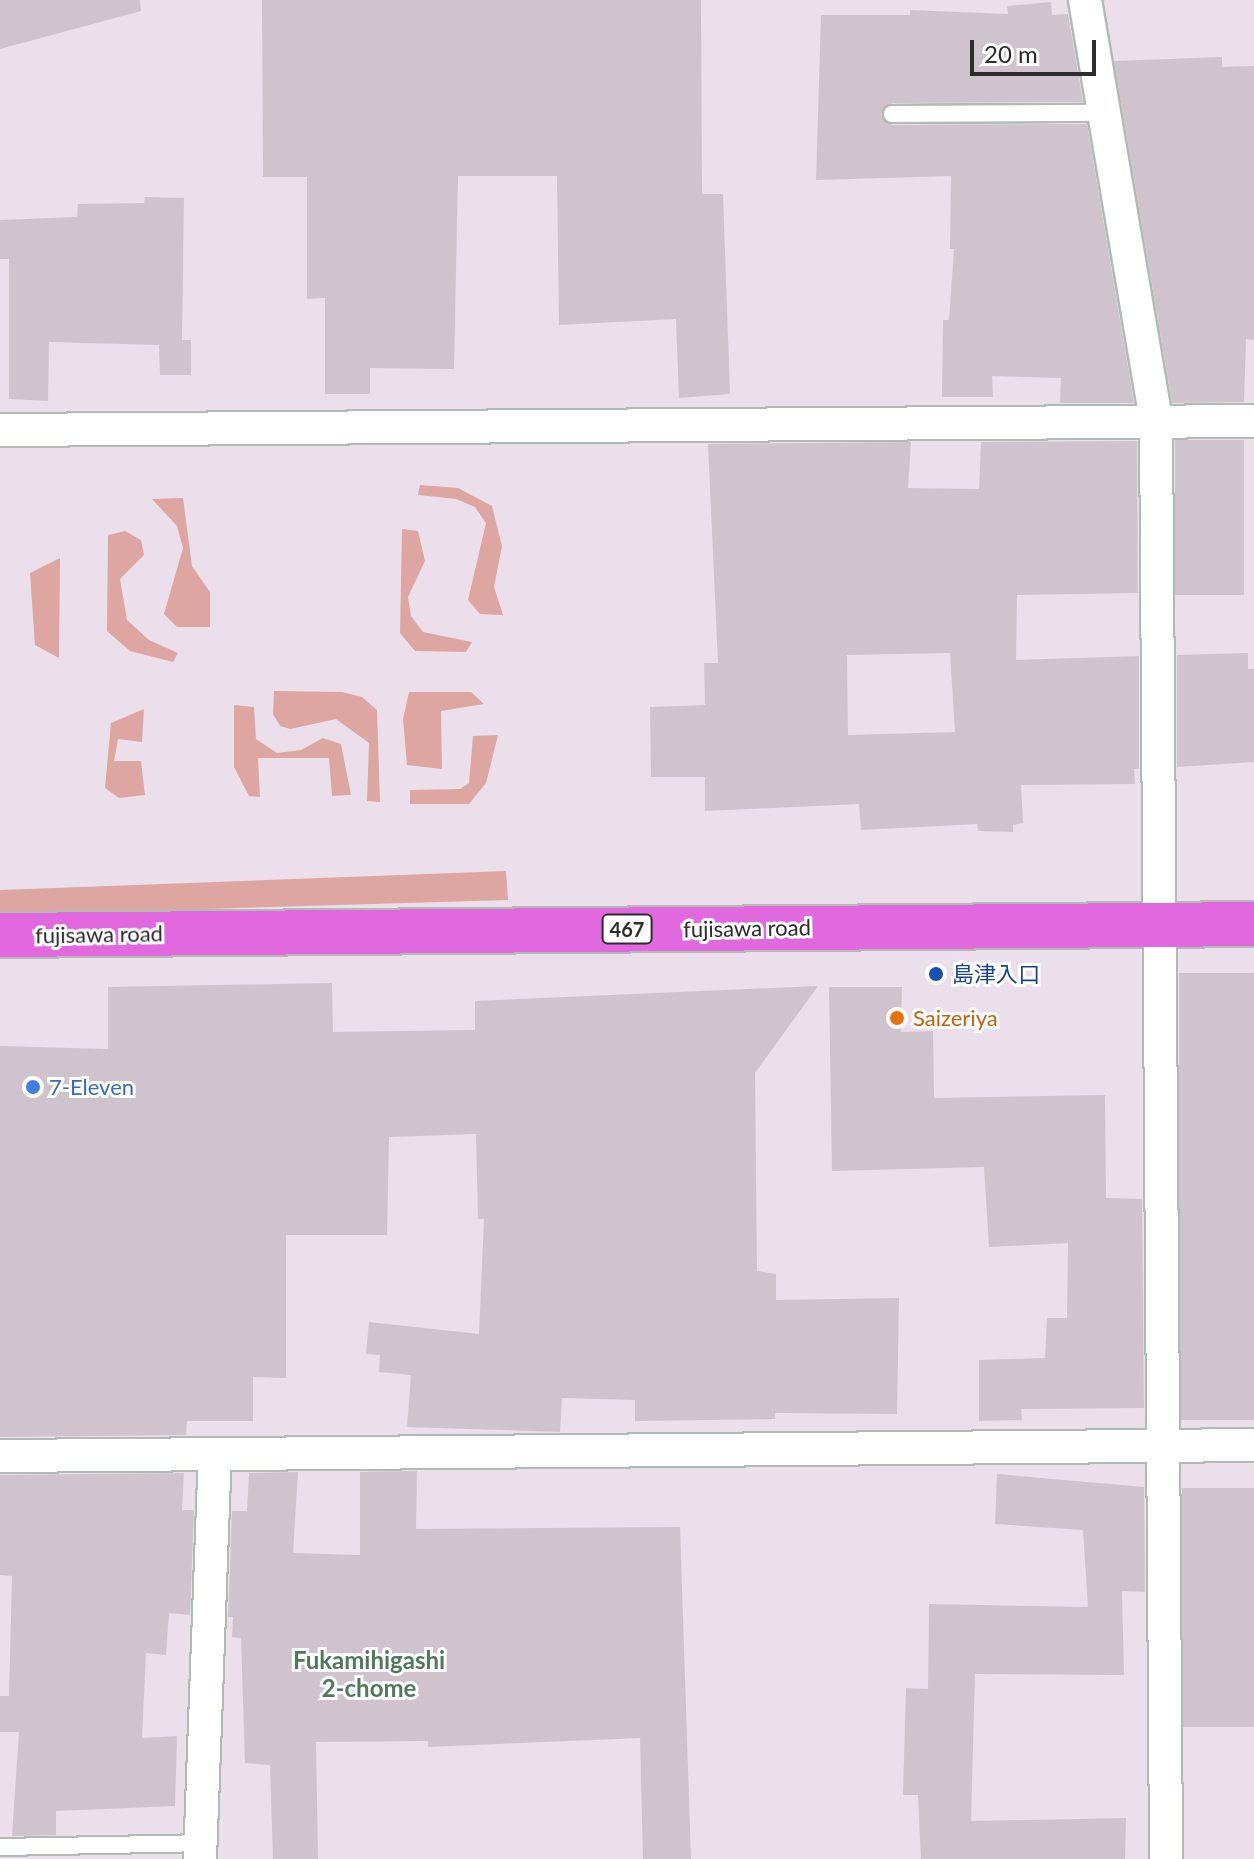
<!DOCTYPE html>
<meta charset="utf-8">
<style>
body{margin:0}
#map{position:relative;width:1254px;height:1859px;overflow:hidden;background:#ecdfec;font-family:Lato,"Noto Sans JP",sans-serif}
div>[style]{position:absolute}
.green>*{inset:0;background:#dea6a0}
.building>*{inset:0;background:#cfc3ce;transform-origin:0 0}
.roads{filter:drop-shadow(2px 0 #b0bbb2) drop-shadow(-2px 0 #b0bbb2) drop-shadow(0 2px #b0bbb2) drop-shadow(0 -2px #b0bbb2)}
.service>*{height:16px;margin:-8px;padding:0 8px;transform-origin:8px;border-radius:8px;background:#fff}
.minor>*{height:32px;margin:-16px;padding:0 16px;transform-origin:16px;border-radius:16px;background:#fff}
.trunk>*{height:44px;margin:-22px;padding:0 22px;transform-origin:22px;border-radius:22px;background:#e268e0}
.dots>*{width:22px;height:22px;translate:-50% -50%;box-sizing:border-box;border:4px solid #fff;border-radius:50%}
span{translate:-50% -50%;white-space:nowrap;text-align:center;line-height:1.15;-webkit-text-stroke:6px #fff;paint-order:stroke}
.shield-label span{padding:2px 6px;background:#fff;border:2px solid;border-radius:6px;-webkit-text-stroke-width:0}
.shield-label{font-size:20px;color:#2c2c2c;font-weight:700}
.street-label{font-size:22px;color:#2c2c2c}
.transit-label{font-size:22px;color:#164399}
.left{translate:0 -50%;text-align:left}
.food-label{font-size:22px;color:#c56008}
.shop-label{font-size:22px;color:#366cbe}
.neighbourhood-label{font-size:24px;color:#4f795a;font-weight:700}
.scale{position:absolute;left:970px;top:40px;width:126px;height:36px;box-sizing:border-box;border:4px solid #2c2c2c;border-top:0;padding-left:10px;font-size:24px;line-height:28px;white-space:nowrap;color:#2c2c2c;-webkit-text-stroke:6px #fff;paint-order:stroke}
</style>
<div id="map">
<div class="green">
<div style="clip-path:polygon(420px 485px,458px 488px,492px 506px,502px 546px,494px 587px,503px 615px,480px 614px,468px 600px,486px 523px,475px 507px,456px 499px,418px 495px)"></div>
<div style="clip-path:polygon(183px 498px,192px 566px,210px 592px,210px 627px,177px 627px,164px 614px,183px 548px,177px 526px,152px 499px)"></div>
<div style="clip-path:polygon(402px 529px,418px 531px,425px 561px,408px 597px,411px 616px,423px 632px,472px 642px,466px 652px,415px 651px,400px 633px)"></div>
<div style="clip-path:polygon(125px 531px,141px 540px,144px 555px,120px 579px,127px 620px,149px 640px,178px 653px,173px 662px,130px 651px,107px 631px,108px 535px)"></div>
<div style="clip-path:polygon(60px 558px,59px 658px,35px 645px,30px 573px)"></div>
<div style="clip-path:polygon(274px 691px,342px 692px,362px 697px,377px 710px,380px 802px,367px 801px,369px 743px,336px 719px,290px 729px,280px 726px,273px 714px)"></div>
<div style="clip-path:polygon(409px 692px,471px 692px,484px 704px,441px 711px,442px 769px,407px 765px,403px 719px)"></div>
<div style="clip-path:polygon(234px 705px,254px 707px,256px 739px,277px 753px,301px 750px,323px 738px,341px 744px,351px 795px,332px 796px,329px 758px,258px 758px,260px 797px,249px 796px,234px 767px)"></div>
<div style="clip-path:polygon(144px 709px,142px 742px,118px 739px,114px 761px,141px 761px,145px 795px,119px 798px,105px 788px,111px 723px)"></div>
<div style="clip-path:polygon(498px 735px,486px 783px,469px 804px,410px 804px,410px 790px,460px 789px,469px 783px,473px 736px)"></div>
<div style="clip-path:polygon(506px 871px,508px 900px,0 915px,0 890px)"></div>
</div>
<div class="building">
<div style="clip-path:polygon(0 0,140px 0,141px 11px,0 49px)"></div>
<div style="clip-path:polygon(262px 0,701px 0,702px 194px,723px 194px,730px 394px,679px 398px,676px 319px,559px 325px,557px 176px,458px 176px,454px 369px,370px 368px,370px 394px,325px 394px,325px 298px,307px 299px,307px 177px,263px 177px)"></div>
<div style="clip-path:polygon(1051px 2px,1052px 15px,1068px 14px,1083px 102px,892px 103px,881px 115px,892px 125px,1087px 124px,1134px 403px,1060px 403px,1061px 378px,992px 376px,993px 397px,942px 397px,943px 320px,949px 320px,954px 249px,950px 249px,951px 176px,816px 180px,821px 15px,910px 15px,910px 10px,1008px 14px,1007px 6px)"></div>
<div style="clip-path:polygon(1222px 57px,1222px 67px,1254px 66px,1254px 340px,1246px 339px,1244px 402px,1172px 403px,1114px 61px)"></div>
<div style="clip-path:polygon(145px 197px,184px 198px,182px 340px,191px 340px,191px 375px,160px 375px,159px 345px,49px 342px,48px 401px,9px 399px,9px 259px,0 259px,0 220px,77px 217px,78px 204px,144px 203px)"></div>
<div style="left:1244px;top:440px;width:155px;height:69px;rotate:90deg"></div>
<div style="clip-path:polygon(evenodd,1137px 441px,1138px 593px,1017px 595px,1016px 660px,1139px 656px,1139px 769px,1134px 769px,1135px 784px,1021px 785px,1023px 823px,1013px 825px,1013px 832px,978px 831px,977px 824px,861px 830px,859px 804px,705px 811px,705px 777px,651px 777px,650px 707px,705px 705px,704px 663px,718px 663px,708px 444px,911px 442px,908px 488px,979px 489px,981px 442px,1137px 441px,950px 653px,955px 732px,848px 735px,847px 655px,950px 653px)"></div>
<div style="clip-path:polygon(1248px 653px,1248px 669px,1254px 669px,1254px 762px,1177px 767px,1177px 655px)"></div>
<div style="left:1179px;top:973px;width:75px;height:447px"></div>
<div style="clip-path:polygon(332px 983px,333px 1032px,475px 1030px,475px 1001px,818px 986px,755px 1073px,757px 1271px,776px 1274px,776px 1300px,899px 1298px,897px 1414px,775px 1413px,775px 1419px,635px 1421px,635px 1400px,562px 1398px,560px 1432px,407px 1427px,411px 1375px,379px 1372px,380px 1355px,366px 1354px,369px 1322px,479px 1334px,484px 1219px,478px 1219px,476px 1134px,389px 1137px,387px 1235px,286px 1235px,286px 1378px,253px 1377px,253px 1421px,187px 1421px,186px 1435px,0 1437px,0 1046px,108px 1049px,108px 987px)"></div>
<div style="clip-path:polygon(829px 987px,902px 987px,901px 1032px,933px 1031px,934px 1098px,1105px 1095px,1106px 1198px,1142px 1199px,1144px 1408px,1021px 1409px,1022px 1420px,979px 1421px,979px 1360px,1045px 1358px,1047px 1318px,1067px 1318px,1068px 1243px,989px 1247px,984px 1167px,832px 1171px)"></div>
<div style="clip-path:polygon(417px 1471px,416px 1529px,680px 1527px,691px 1859px,643px 1859px,640px 1738px,428px 1747px,428px 1741px,316px 1742px,318px 1859px,273px 1859px,270px 1765px,245px 1763px,241px 1638px,232px 1637px,233px 1617px,228px 1617px,232px 1511px,247px 1511px,249px 1473px,298px 1472px,293px 1553px,360px 1555px,360px 1472px)"></div>
<div style="clip-path:polygon(184px 1473px,182px 1510px,194px 1510px,190px 1615px,169px 1613px,166px 1655px,146px 1653px,142px 1738px,177px 1736px,175px 1806px,56px 1811px,56px 1835px,12px 1836px,19px 1732px,0 1732px,0 1696px,9px 1696px,12px 1576px,0 1575px,0 1475px)"></div>
<div style="clip-path:polygon(997px 1474px,1144px 1487px,1145px 1592px,1122px 1591px,1124px 1675px,975px 1674px,971px 1821px,1126px 1818px,1125px 1859px,921px 1859px,918px 1795px,903px 1795px,906px 1688px,928px 1689px,929px 1604px,1088px 1607px,1083px 1530px,995px 1524px)"></div>
<div style="left:1254px;top:1488px;width:239px;height:72px;rotate:90deg"></div>
</div>
<div class="roads">
<div class="service">
<div style="left:892px;top:114px;width:210px;rotate:-0.3deg"></div>
<div style="left:0;top:1847px;width:201px;rotate:-1.1deg"></div>
</div>
<div class="minor">
<div style="left:1085px;top:0;width:427px;rotate:80.4deg"></div>
<div style="left:1156px;top:421px;width:1438px;rotate:89.6deg"></div>
<div style="left:0;top:430px;width:1254px;rotate:-0.41deg"></div>
<div style="left:0;top:1456px;width:1254px;rotate:-0.5deg"></div>
<div style="left:200px;top:1859px;width:403px;rotate:-87.9deg"></div>
</div>
<div class="trunk">
<div style="left:0;top:935px;width:1254px;rotate:-0.5deg"></div>
</div>
</div>
<div class="dots">
<div style="left:936px;top:974px;background:#1a4fb4"></div>
<div style="left:897px;top:1018px;background:#e8710a"></div>
<div style="left:33px;top:1087px;background:#3f7fe0"></div>
</div>
<div class="shield-label">
<span style="left:627px;top:929px">467</span>
</div>
<div class="street-label">
<span style="left:747px;top:928px;rotate:-1deg">fujisawa road</span>
<span style="left:99px;top:934px;rotate:-1deg">fujisawa road</span>
</div>
<div class="transit-label">
<span class="left" style="left:952px;top:974px">島津入口</span>
</div>
<div class="food-label">
<span class="left" style="left:913px;top:1018px">Saizeriya</span>
</div>
<div class="shop-label">
<span class="left" style="left:49px;top:1087px">7-Eleven</span>
</div>
<div class="neighbourhood-label">
<span style="left:369px;top:1674px">Fukamihigashi<br>2-chome</span>
</div>
<div class="scale">20 m</div>
</div>
